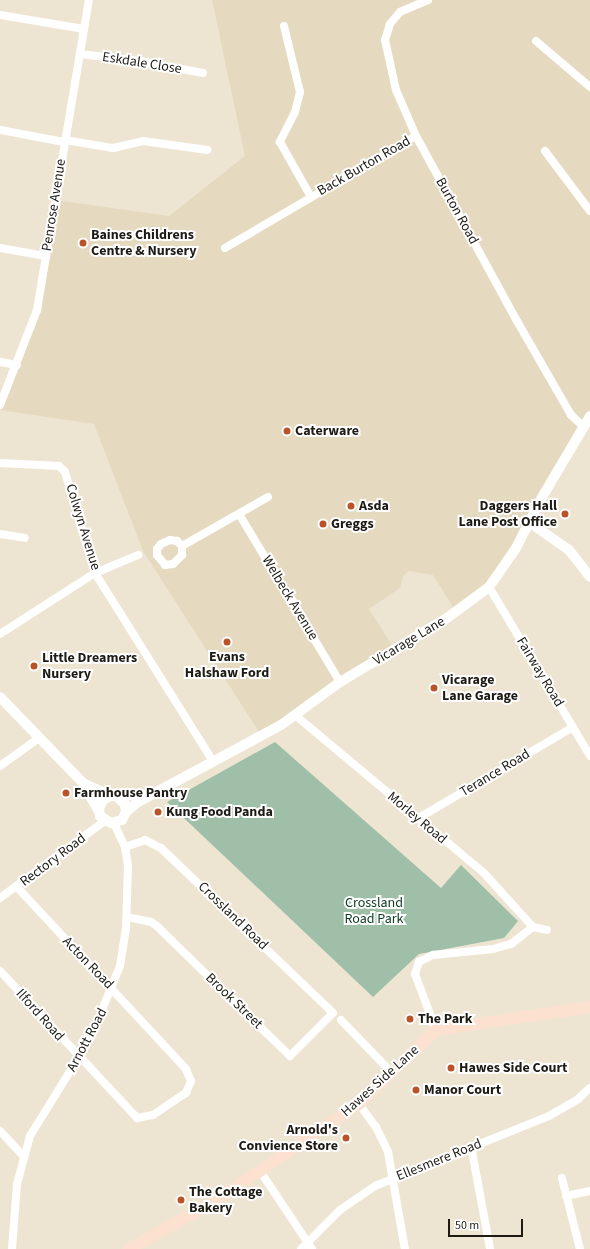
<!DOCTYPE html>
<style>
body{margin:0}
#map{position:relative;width:590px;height:1249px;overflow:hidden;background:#ede5d2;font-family:"Source Sans 3",sans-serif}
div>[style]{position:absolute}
.built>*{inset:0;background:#e5d9c0}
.green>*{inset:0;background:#9fbfa9}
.minor>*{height:8px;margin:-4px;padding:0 4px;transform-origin:4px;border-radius:4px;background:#fff}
.tertiary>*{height:10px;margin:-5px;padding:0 5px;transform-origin:5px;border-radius:5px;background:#fff}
.secondary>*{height:12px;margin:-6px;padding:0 6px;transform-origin:6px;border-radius:6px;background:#fce1d1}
.dots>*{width:11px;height:11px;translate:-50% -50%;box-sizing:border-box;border:2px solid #fff;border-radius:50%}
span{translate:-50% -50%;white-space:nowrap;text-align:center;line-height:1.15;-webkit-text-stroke:4px #fff;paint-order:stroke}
.street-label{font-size:14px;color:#1e1b15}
.poi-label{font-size:14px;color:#1e1b15;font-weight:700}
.left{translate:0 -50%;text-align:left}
.right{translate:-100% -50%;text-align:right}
.park-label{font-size:14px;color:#0d3a22}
.scale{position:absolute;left:448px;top:1219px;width:75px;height:18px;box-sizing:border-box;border:2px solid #1e1b15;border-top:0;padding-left:5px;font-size:12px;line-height:14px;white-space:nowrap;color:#1e1b15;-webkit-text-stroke:3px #fff;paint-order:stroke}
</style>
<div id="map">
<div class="built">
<div style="clip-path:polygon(212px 0,590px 0,590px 416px,501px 572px,456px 612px,433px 575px,409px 571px,403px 576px,400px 588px,369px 609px,395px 650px,261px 735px,143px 551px,94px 424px,0 410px,37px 310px,55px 200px,169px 216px,245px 156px)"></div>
</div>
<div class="green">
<div style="clip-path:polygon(275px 742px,441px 888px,461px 865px,518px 921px,504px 938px,419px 954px,373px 997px,167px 802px)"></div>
</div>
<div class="minor">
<div style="left:428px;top:0;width:30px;rotate:157deg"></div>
<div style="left:400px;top:12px;width:16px;rotate:130deg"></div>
<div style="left:390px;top:24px;width:17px;rotate:107deg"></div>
<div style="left:385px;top:40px;width:51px;rotate:77.6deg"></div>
<div style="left:396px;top:90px;width:50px;rotate:66.5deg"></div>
<div style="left:416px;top:136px;width:211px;rotate:61.4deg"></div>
<div style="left:517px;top:321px;width:108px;rotate:60.1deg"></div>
<div style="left:571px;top:415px;width:16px;rotate:43deg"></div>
<div style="left:0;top:15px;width:85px;rotate:9.5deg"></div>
<div style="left:284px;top:26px;width:68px;rotate:76.4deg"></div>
<div style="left:300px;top:92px;width:21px;rotate:104deg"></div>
<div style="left:295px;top:112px;width:34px;rotate:117deg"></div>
<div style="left:280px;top:142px;width:63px;rotate:60.6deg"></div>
<div style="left:536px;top:41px;width:71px;rotate:40.4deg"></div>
<div style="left:80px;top:54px;width:60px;rotate:6.7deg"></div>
<div style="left:140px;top:61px;width:64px;rotate:10.8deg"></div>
<div style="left:0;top:130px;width:65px;rotate:10.6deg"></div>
<div style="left:65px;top:140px;width:49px;rotate:9.5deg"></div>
<div style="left:113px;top:148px;width:31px;rotate:-13deg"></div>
<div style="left:143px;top:141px;width:65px;rotate:8deg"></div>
<div style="left:545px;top:151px;width:75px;rotate:53.1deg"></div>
<div style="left:0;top:248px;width:47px;rotate:9.9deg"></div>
<div style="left:225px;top:248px;width:221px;rotate:-30.4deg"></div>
<div style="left:0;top:362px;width:17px;rotate:10deg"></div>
<div style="left:0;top:405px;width:102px;rotate:-68.7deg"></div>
<div style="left:37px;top:310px;width:314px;rotate:-80.5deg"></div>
<div style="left:0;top:463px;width:59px;rotate:2.9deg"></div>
<div style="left:59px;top:466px;width:8px;rotate:45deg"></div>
<div style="left:65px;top:472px;width:105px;rotate:73.5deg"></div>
<div style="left:95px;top:573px;width:222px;rotate:57.9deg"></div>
<div style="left:239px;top:514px;width:196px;rotate:59deg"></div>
<div style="left:0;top:534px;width:25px;rotate:9deg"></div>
<div style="left:182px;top:546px;width:7px;rotate:-135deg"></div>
<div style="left:177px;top:541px;width:7px;rotate:-172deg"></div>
<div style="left:170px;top:540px;width:10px;rotate:156deg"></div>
<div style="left:161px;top:544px;width:6px;rotate:129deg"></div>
<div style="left:157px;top:549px;width:6px;rotate:90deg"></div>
<div style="left:157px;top:555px;width:13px;rotate:51deg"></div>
<div style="left:165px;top:565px;width:8px;rotate:-7deg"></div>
<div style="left:173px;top:564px;width:13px;rotate:-45deg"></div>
<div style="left:182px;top:555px;width:9px;rotate:-90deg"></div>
<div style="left:182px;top:546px;width:99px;rotate:-29.7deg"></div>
<div style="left:489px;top:587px;width:197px;rotate:59.1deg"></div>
<div style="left:0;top:634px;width:113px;rotate:-32.7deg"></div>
<div style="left:95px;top:573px;width:47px;rotate:-22.7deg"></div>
<div style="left:295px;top:715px;width:246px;rotate:39.9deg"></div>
<div style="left:484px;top:873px;width:73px;rotate:47.8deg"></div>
<div style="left:0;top:766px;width:48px;rotate:-35.7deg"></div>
<div style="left:417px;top:819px;width:181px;rotate:-30.5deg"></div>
<div style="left:125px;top:847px;width:21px;rotate:-19deg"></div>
<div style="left:145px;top:840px;width:18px;rotate:27deg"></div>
<div style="left:161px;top:848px;width:238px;rotate:43.8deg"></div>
<div style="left:333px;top:1013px;width:61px;rotate:135deg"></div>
<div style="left:290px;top:1056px;width:186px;rotate:-135.7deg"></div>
<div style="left:157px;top:926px;width:7px;rotate:-146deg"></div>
<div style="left:151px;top:922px;width:25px;rotate:-168deg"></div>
<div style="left:0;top:898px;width:130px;rotate:-36.3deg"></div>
<div style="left:0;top:971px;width:201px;rotate:47deg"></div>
<div style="left:137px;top:1118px;width:16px;rotate:-11deg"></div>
<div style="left:153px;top:1115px;width:40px;rotate:-34deg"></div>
<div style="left:186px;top:1093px;width:13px;rotate:-67deg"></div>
<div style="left:191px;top:1081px;width:13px;rotate:-113deg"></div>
<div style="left:186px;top:1069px;width:248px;rotate:-132.9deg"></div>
<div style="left:341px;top:1020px;width:72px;rotate:46.1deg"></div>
<div style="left:436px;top:1030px;width:60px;rotate:-110.6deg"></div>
<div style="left:415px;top:974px;width:13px;rotate:-72deg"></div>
<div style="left:419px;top:962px;width:16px;rotate:-27deg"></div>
<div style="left:433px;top:955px;width:60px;rotate:-5.7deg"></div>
<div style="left:493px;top:949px;width:19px;rotate:-16deg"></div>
<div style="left:511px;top:944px;width:28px;rotate:-38deg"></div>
<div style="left:533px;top:927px;width:14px;rotate:12deg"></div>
<div style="left:359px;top:1104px;width:29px;rotate:54deg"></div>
<div style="left:376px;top:1127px;width:28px;rotate:64deg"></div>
<div style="left:388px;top:1152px;width:98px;rotate:80.1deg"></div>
<div style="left:0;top:1131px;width:34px;rotate:47deg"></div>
<div style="left:471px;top:1146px;width:105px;rotate:79.5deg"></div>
<div style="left:260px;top:1171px;width:94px;rotate:56.3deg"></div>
<div style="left:562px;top:1178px;width:73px;rotate:75.8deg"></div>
<div style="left:566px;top:1196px;width:25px;rotate:-12deg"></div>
<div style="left:12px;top:1249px;width:65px;rotate:-85.6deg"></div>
<div style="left:17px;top:1184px;width:50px;rotate:-74.8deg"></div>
<div style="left:30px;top:1136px;width:114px;rotate:-58.3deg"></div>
<div style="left:90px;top:1039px;width:79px;rotate:-67.7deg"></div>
<div style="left:120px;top:966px;width:37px;rotate:-81deg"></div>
<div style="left:126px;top:929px;width:63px;rotate:-88.2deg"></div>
<div style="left:128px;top:866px;width:19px;rotate:-99deg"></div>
<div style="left:125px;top:847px;width:26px;rotate:-115deg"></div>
<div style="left:301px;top:1249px;width:55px;rotate:-45deg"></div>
<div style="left:340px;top:1210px;width:42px;rotate:-34.4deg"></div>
<div style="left:375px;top:1186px;width:188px;rotate:-21.9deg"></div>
<div style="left:549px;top:1116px;width:34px;rotate:-30deg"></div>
<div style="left:578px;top:1099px;width:16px;rotate:-43deg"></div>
</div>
<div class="tertiary">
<div style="left:529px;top:522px;width:49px;rotate:35deg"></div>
<div style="left:569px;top:550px;width:34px;rotate:52deg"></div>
<div style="left:0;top:697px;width:118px;rotate:46deg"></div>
<div style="left:82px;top:782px;width:34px;rotate:60deg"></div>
<div style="left:83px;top:783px;width:31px;rotate:25deg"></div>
<div style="left:116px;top:796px;width:12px;rotate:42deg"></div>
<div style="left:125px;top:804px;width:8px;rotate:83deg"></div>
<div style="left:126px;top:812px;width:9px;rotate:117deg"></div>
<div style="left:122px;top:820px;width:11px;rotate:165deg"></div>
<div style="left:111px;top:823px;width:13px;rotate:-148deg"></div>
<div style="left:100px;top:816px;width:8px;rotate:-97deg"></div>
<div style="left:99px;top:808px;width:9px;rotate:-63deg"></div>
<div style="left:103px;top:800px;width:9px;rotate:-27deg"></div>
<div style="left:111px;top:796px;width:35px;rotate:-2deg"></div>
<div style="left:126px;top:812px;width:16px;rotate:-40deg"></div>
<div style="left:138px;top:802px;width:162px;rotate:-28.3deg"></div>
<div style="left:281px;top:725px;width:73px;rotate:-36.1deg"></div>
<div style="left:340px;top:682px;width:125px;rotate:-30.9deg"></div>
<div style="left:447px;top:618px;width:52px;rotate:-36.4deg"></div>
<div style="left:489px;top:587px;width:47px;rotate:-55.3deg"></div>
<div style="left:516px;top:548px;width:55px;rotate:-63deg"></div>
<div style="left:541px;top:499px;width:96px;rotate:-59.4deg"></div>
</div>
<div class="secondary">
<div style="left:129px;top:1249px;width:98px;rotate:-29.2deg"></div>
<div style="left:215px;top:1201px;width:174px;rotate:-34deg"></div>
<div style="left:359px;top:1104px;width:107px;rotate:-43.9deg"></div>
<div style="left:436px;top:1030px;width:156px;rotate:-8.5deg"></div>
</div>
<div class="dots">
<div style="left:83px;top:243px;background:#ba5428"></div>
<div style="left:287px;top:431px;background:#ba5428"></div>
<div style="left:351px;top:506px;background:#ba5428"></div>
<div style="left:565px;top:514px;background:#ba5428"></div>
<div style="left:323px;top:524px;background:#ba5428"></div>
<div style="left:227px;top:642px;background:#ba5428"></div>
<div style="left:34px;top:666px;background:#ba5428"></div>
<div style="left:434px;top:688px;background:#ba5428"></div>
<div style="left:66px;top:793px;background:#ba5428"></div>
<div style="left:158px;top:812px;background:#ba5428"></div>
<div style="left:410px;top:1019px;background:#ba5428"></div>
<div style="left:451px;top:1068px;background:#ba5428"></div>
<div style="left:416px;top:1090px;background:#ba5428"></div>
<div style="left:346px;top:1138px;background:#ba5428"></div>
<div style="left:181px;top:1200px;background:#ba5428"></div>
</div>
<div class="street-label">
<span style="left:142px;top:63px;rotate:9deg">Eskdale Close</span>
<span style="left:364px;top:166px;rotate:-30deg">Back Burton Road</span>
<span style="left:54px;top:205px;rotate:-81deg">Penrose Avenue</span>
<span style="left:457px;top:211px;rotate:61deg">Burton Road</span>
<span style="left:83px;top:527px;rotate:73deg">Colwyn Avenue</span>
<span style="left:290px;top:598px;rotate:59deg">Welbeck Avenue</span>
<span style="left:409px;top:641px;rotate:-31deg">Vicarage Lane</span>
<span style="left:540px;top:672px;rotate:59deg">Fairway Road</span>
<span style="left:495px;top:773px;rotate:-31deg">Terance Road</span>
<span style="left:417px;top:818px;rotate:40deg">Morley Road</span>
<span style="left:53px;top:860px;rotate:-37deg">Rectory Road</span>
<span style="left:233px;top:916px;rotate:44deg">Crossland Road</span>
<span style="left:88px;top:963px;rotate:46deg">Acton Road</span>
<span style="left:234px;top:1001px;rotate:44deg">Brook Street</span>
<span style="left:40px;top:1015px;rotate:48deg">Ilford Road</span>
<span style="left:87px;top:1040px;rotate:-62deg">Arnott Road</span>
<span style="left:380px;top:1081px;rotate:-42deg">Hawes Side Lane</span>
<span style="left:439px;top:1160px;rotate:-22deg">Ellesmere Road</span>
</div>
<div class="poi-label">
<span class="left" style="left:91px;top:243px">Baines Childrens<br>Centre &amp; Nursery</span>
<span class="left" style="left:295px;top:431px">Caterware</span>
<span class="left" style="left:359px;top:506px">Asda</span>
<span class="right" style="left:557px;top:514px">Daggers Hall<br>Lane Post Office</span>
<span class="left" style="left:331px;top:524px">Greggs</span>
<span style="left:227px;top:665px">Evans<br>Halshaw Ford</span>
<span class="left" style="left:42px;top:666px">Little Dreamers<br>Nursery</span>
<span class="left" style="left:442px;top:688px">Vicarage<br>Lane Garage</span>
<span class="left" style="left:74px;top:793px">Farmhouse Pantry</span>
<span class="left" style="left:166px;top:812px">Kung Food Panda</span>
<span class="left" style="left:418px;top:1019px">The Park</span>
<span class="left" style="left:459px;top:1068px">Hawes Side Court</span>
<span class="left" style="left:424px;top:1090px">Manor Court</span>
<span class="right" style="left:338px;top:1138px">Arnold's<br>Convience Store</span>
<span class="left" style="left:189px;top:1200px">The Cottage<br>Bakery</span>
</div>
<div class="park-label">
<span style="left:374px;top:911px">Crossland<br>Road Park</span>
</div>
<div class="scale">50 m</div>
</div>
